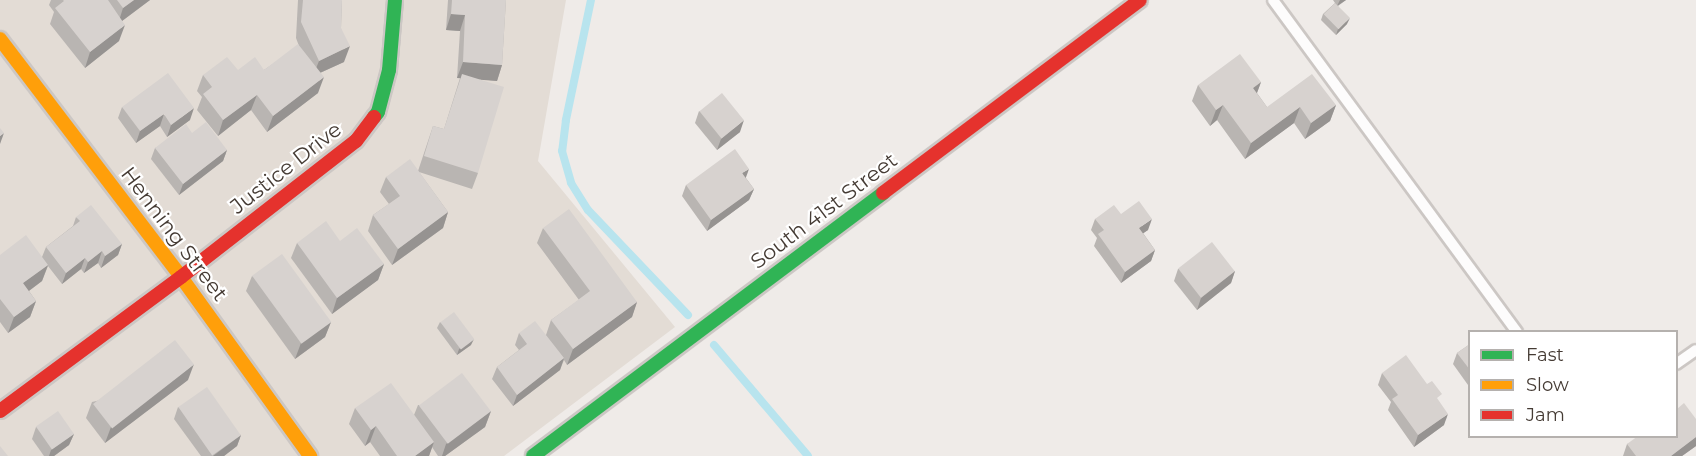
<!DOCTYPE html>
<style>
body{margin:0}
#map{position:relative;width:1696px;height:456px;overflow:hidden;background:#efebe8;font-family:Montserrat,sans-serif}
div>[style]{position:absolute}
.residential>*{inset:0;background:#e3dcd5}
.stream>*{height:8px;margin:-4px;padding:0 4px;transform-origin:4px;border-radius:4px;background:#b8e4ee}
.roads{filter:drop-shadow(2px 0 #ccc7c4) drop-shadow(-2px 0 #ccc7c4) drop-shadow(0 2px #ccc7c4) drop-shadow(0 -2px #ccc7c4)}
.lane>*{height:10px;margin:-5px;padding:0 5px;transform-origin:5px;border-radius:5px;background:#fdfcfc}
.fast>*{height:14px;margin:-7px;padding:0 7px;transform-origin:7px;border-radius:7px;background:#30b455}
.slow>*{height:14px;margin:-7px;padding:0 7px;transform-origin:7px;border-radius:7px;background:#ff9f0a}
.jam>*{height:14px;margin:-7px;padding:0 7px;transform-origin:7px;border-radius:7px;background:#e5322d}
.wall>*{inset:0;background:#b9b5b2}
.shaded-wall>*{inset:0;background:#969391}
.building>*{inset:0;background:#d7d2cf;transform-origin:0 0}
span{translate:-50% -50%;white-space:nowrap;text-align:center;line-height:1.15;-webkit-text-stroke:4.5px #fff;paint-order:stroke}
.street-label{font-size:21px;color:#453b34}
.legend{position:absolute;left:1468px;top:330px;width:210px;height:108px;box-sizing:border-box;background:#fff;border:2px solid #b5b1ae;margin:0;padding:8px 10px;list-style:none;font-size:18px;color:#453b34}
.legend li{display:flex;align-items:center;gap:12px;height:30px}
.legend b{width:30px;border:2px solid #b5b1ae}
</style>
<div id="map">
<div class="residential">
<div style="clip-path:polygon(0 0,566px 0,538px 161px,675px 327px,504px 456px,0 456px)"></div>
</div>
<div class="stream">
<div style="left:591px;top:0;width:123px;rotate:101.8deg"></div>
<div style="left:566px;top:120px;width:31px;rotate:97deg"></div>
<div style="left:562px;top:151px;width:33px;rotate:74deg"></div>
<div style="left:571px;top:183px;width:32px;rotate:58deg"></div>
<div style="left:588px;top:210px;width:145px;rotate:46.4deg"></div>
<div style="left:714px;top:345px;width:145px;rotate:49.7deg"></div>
</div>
<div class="roads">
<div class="lane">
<div style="left:1273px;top:0;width:412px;rotate:53.7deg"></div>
<div style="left:1676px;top:364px;width:24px;rotate:-35deg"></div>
</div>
<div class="fast">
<div style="left:374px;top:117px;width:6px;rotate:-51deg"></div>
<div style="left:378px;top:112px;width:43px;rotate:-75.3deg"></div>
<div style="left:389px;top:70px;width:70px;rotate:-85.1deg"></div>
<div style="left:533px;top:456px;width:438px;rotate:-36.9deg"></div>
</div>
<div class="slow">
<div style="left:0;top:39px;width:299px;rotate:52.7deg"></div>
<div style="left:181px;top:277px;width:221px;rotate:54.2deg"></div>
</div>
<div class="jam">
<div style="left:883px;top:193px;width:321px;rotate:-36.9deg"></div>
<div style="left:0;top:411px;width:225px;rotate:-36.5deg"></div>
<div style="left:181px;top:277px;width:222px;rotate:-37.9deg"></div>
<div style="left:356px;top:141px;width:30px;rotate:-53deg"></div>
</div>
</div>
<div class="wall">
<div style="clip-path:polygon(51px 0,150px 0,122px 21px,119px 41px,85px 68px,50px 24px,54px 12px,49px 5px)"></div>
<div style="clip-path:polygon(298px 0,342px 0,341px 28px,344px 62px,320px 73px,318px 93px,267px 132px,251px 110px,218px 136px,197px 110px,202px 97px,197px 91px,203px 75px,238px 70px,264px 70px,299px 46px,296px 38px)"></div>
<div style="clip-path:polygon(448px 0,506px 0,502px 65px,497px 81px,480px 79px,478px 173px,472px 189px,419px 172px,448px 212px,443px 228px,392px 265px,368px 231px,373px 215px,389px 204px,380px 192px,386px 177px,418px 171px,433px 126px,444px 129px,460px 78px,457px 78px,460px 31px,446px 30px)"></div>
<div style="clip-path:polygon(1333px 0,1346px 0,1338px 6px,1347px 24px,1336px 35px,1321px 20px,1323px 14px,1335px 3px)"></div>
<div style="clip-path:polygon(1261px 82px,1257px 93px,1267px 107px,1336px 105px,1330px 121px,1305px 139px,1294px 123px,1245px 159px,1217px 120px,1210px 126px,1192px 101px,1198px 85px)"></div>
<div style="clip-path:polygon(122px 107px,190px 120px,167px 137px,160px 126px,136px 143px,118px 118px)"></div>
<div style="clip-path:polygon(699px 111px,740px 132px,717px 150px,695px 123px)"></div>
<div style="clip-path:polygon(192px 133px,227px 150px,223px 161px,179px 195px,151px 159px,155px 148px)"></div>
<div style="clip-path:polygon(746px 178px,754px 189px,749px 200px,707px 231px,682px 196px,686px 185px)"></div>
<div style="clip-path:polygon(1121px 214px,1148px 230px,1143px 233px,1155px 250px,1151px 261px,1121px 283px,1094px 246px,1097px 238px,1091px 230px,1095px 219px)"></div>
<div style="clip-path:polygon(76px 217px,122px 244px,118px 255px,101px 268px,98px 263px,84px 273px,81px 269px,62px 284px,48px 266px,42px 281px,29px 291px,36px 301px,30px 317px,8px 333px,0 322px,0 255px,42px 257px,46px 247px,73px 226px)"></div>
<div style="clip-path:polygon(543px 228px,637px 302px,632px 317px,567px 365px,564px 360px,560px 370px,513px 406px,492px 379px,497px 367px,519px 350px,515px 345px,519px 333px,546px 335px,551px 320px,579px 300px,537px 243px)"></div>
<div style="clip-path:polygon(340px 241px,384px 264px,378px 280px,332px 314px,291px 258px,297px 243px)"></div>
<div style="clip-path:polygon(1178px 269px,1235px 271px,1231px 283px,1197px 310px,1174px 281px)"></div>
<div style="clip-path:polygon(252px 276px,331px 322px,325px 337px,295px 359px,246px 291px)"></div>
<div style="clip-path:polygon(440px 322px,471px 345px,457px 355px,437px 328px)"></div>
<div style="clip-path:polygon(1470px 344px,1470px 383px,1468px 385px,1453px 364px,1457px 353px)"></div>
<div style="clip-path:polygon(1382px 373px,1439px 402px,1444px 425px,1414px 447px,1388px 410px,1391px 402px,1378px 385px)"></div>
<div style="clip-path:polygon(188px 380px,105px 443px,86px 418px,92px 402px)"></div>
<div style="clip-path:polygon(418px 405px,491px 411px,485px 427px,445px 456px,438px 456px,432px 447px,429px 456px,380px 456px,370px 442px,365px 446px,349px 424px,355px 408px,414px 415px)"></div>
<div style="clip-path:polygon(178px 407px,241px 435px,237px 446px,224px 456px,201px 456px,174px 419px)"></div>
<div style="clip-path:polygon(1696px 419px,1696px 446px,1682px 456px,1623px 456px,1627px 444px)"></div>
<div style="clip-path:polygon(36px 427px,74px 434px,69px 445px,54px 456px,44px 456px,32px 439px)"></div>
</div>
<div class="shaded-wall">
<div style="clip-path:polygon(134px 0,150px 0,118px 24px,123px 8px)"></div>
<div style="clip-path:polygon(1340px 0,1346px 0,1337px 6px)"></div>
<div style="clip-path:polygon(451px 14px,465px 15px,460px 31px,446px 30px)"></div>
<div style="clip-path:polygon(1350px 18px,1347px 24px,1336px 35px,1338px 29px)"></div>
<div style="clip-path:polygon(125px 25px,119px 41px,85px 68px,90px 52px)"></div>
<div style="clip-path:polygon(350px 46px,344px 62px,313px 76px,319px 61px)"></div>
<div style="clip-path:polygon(463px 62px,502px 65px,497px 81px,457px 78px)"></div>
<div style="clip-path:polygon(324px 77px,318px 93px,267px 132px,273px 116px)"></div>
<div style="clip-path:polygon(1261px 82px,1255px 98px,1253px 88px)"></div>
<div style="clip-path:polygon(257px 95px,251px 110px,218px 136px,223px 120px)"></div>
<div style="clip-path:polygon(1223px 105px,1217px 120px,1210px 126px,1216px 110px)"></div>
<div style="clip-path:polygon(1336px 105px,1330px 121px,1305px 139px,1311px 123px)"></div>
<div style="clip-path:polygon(1300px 107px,1294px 123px,1245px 159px,1251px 143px)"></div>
<div style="clip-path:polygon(194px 108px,190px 120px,167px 137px,171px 125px)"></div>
<div style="clip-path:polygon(164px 114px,160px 126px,136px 143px,140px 131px)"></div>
<div style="clip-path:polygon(744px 120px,740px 132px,717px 150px,721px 139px)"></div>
<div style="clip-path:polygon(4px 133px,0 144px,0 136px)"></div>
<div style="clip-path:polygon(227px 150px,223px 161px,179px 195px,183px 184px)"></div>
<div style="clip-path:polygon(749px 169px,745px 180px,742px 173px)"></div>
<div style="clip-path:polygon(754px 189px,749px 200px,707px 231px,711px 220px)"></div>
<div style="clip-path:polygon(448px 212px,443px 228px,392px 265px,398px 249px)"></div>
<div style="clip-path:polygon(1152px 219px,1148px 230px,1135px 239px,1139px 228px)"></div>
<div style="clip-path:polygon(122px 244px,118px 255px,101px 268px,105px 256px)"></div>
<div style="clip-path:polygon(1155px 250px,1151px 261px,1121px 283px,1125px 272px)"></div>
<div style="clip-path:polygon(102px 251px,98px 263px,84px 273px,88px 262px)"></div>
<div style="clip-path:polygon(85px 258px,81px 269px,62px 284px,66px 273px)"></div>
<div style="clip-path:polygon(384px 264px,378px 280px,332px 314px,337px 298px)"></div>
<div style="clip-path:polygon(48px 265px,42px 281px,18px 299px,23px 283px)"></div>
<div style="clip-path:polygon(1235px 271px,1231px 283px,1197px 310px,1201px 298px)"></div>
<div style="clip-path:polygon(36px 301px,30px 317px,8px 333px,14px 317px)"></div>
<div style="clip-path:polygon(637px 302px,632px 317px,567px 365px,573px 349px)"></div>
<div style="clip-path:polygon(331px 322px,325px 337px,295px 359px,301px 343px)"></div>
<div style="clip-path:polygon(474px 339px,471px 345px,457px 355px,459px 349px)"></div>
<div style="clip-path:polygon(564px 358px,560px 370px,513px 406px,517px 395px)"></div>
<div style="clip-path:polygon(194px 364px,188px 380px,105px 443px,111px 427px)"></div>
<div style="clip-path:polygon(491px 411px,485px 427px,445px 456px,442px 456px,446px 444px)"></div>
<div style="clip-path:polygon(1448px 414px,1444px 425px,1414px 447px,1418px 435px)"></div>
<div style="clip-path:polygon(376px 426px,370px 442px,365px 446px,371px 430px)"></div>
<div style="clip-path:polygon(74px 434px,69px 445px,54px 456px,49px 456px,51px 450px)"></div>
<div style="clip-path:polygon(241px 435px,237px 446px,224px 456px,213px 456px)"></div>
<div style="clip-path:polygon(1696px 437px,1696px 446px,1682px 456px,1671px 456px)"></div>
<div style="clip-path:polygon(434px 442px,429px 456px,415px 456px)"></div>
</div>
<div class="building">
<div style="clip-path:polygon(63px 0,108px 0,125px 25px,90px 52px,55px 8px,64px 1px)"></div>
<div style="clip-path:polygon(117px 0,134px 0,123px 8px)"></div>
<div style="clip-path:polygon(303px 0,342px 0,341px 28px,350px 46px,319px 61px,301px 22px)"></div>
<div style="clip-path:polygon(452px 0,506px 0,502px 65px,463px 62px,465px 15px,451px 14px)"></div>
<div style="left:1335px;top:3px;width:21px;height:16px;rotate:45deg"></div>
<div style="clip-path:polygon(298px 44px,324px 77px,273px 116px,257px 95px,223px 120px,203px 94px,212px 87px,203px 75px,227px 57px,238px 70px,255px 57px,264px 70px)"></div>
<div style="clip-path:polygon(1240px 54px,1261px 82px,1253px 88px,1267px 107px,1312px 74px,1336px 105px,1311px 123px,1300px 107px,1251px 143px,1223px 105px,1216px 110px,1198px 85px)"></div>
<div style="clip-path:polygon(168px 73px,194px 108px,171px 125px,164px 114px,140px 131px,122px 107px)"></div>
<div style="clip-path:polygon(462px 74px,504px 87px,478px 173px,424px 156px,433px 126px,444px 129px)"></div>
<div style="left:722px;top:93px;width:35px;height:29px;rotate:51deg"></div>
<div style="clip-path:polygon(206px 122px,227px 150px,183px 184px,155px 148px,186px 124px,192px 133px)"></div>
<div style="clip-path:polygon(0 128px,4px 133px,0 136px)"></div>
<div style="clip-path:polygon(735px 149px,749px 169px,742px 173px,754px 189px,711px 220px,686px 185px)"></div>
<div style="clip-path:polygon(410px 159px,448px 212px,398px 249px,373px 215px,400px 196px,386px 177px)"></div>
<div style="clip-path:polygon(1139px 201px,1152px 219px,1139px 228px,1155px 250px,1125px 272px,1098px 234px,1104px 230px,1095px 219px,1114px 205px,1121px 214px)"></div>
<div style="clip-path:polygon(91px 205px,122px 244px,105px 256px,102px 251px,88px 262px,85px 258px,66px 273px,46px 247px,80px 221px,76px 217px)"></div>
<div style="clip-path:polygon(569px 209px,637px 302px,573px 349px,551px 320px,590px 291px,543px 228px)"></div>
<div style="clip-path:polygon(326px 221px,340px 241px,357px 228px,384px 264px,337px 298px,297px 243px)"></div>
<div style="clip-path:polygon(26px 235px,48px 265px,23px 283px,36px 301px,14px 317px,0 299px,0 255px)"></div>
<div style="left:1212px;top:242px;width:37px;height:43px;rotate:52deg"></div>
<div style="left:282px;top:254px;width:84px;height:37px;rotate:54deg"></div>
<div style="left:454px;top:312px;width:34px;height:17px;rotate:53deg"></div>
<div style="clip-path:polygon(535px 321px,564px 358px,517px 395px,497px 367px,527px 344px,519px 333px)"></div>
<div style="left:175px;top:340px;width:31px;height:104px;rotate:52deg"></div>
<div style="clip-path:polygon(1470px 344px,1470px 370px,1457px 353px)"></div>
<div style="clip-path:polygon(1406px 355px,1427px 384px,1432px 381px,1442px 394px,1437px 398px,1448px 414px,1418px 435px,1392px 399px,1398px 395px,1382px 373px)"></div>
<div style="left:462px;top:373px;width:48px;height:54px;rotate:53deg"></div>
<div style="clip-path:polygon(391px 383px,434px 442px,415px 456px,397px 456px,376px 426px,371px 430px,355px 408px)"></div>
<div style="left:207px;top:387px;width:59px;height:35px;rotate:55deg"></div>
<div style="clip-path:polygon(1684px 403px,1696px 419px,1696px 437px,1671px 456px,1636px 456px,1627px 444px,1638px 436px,1677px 436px,1677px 409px)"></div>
<div style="left:58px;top:411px;width:28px;height:27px;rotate:55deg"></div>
<div style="clip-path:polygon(0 446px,8px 456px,0 456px)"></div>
</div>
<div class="street-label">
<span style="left:286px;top:168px;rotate:-38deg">Justice Drive</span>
<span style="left:824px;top:211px;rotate:-37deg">South 41st Street</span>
<span style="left:174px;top:234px;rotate:53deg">Henning Street</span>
</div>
<ul class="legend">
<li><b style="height:8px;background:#30b455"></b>Fast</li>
<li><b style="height:8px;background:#ff9f0a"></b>Slow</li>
<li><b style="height:8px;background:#e5322d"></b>Jam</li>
</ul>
</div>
